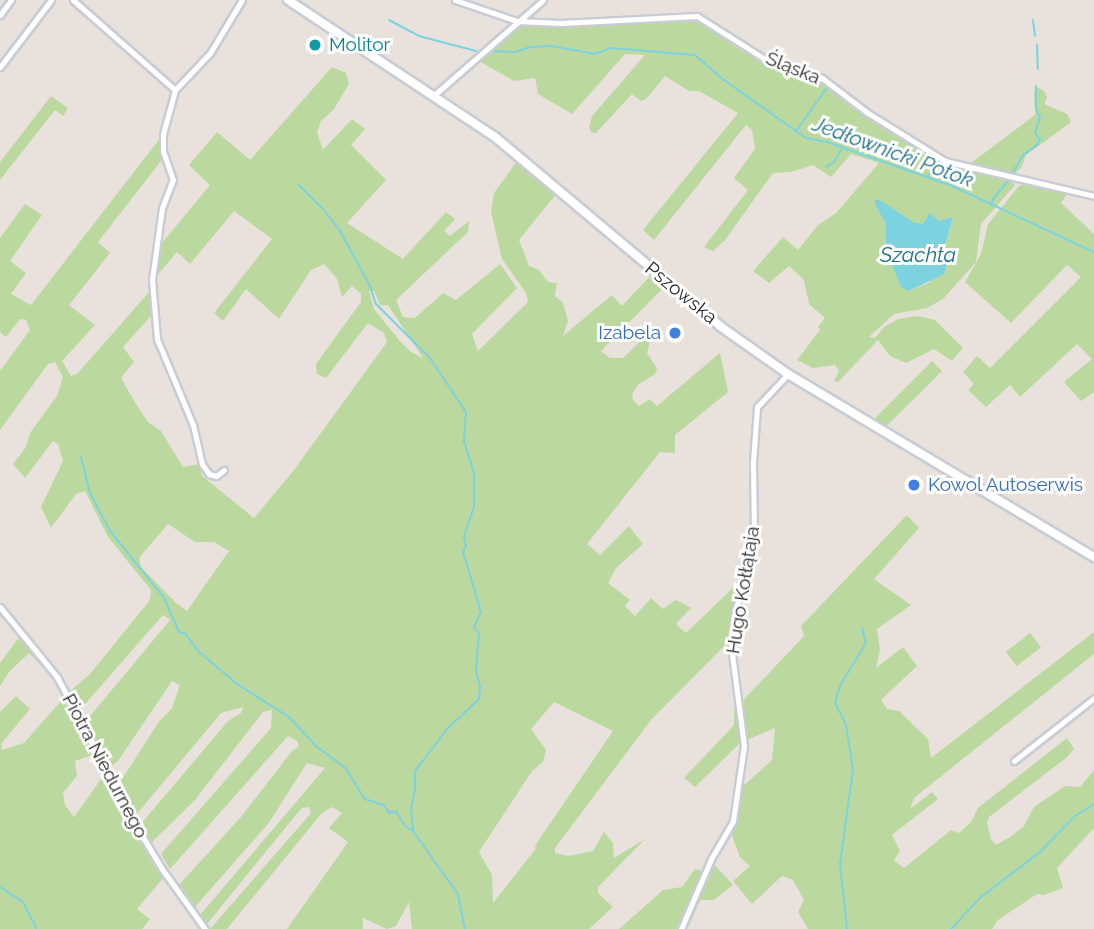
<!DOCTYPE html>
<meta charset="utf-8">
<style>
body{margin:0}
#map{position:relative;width:1094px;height:929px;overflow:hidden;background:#e9e2dc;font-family:Raleway,sans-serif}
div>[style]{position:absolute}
.green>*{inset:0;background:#bbd99f;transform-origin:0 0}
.water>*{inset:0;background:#7cd2df}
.stream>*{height:2px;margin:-1px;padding:0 1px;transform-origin:1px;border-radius:1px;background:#7cd2df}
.roads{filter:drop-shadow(2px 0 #c8ccd5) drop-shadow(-2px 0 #c8ccd5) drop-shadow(0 2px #c8ccd5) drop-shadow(0 -2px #c8ccd5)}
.street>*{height:5px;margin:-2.5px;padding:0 2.5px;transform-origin:2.5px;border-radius:2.5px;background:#fff}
.secondary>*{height:8px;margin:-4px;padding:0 4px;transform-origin:4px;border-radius:4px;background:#fff}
.dots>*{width:19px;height:19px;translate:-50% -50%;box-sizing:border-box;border:4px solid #fff;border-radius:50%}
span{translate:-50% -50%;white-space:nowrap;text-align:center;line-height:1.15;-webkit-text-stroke:6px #fff;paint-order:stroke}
.culture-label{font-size:19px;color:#0d838f}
.left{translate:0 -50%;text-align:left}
.street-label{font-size:19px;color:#292929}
.shop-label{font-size:19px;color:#366cbe}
.right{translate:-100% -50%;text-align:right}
.water-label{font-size:21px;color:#1e7288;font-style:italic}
</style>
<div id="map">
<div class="green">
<div style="clip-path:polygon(evenodd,671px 21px,701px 22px,774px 66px,826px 83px,947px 163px,1009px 179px,1015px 185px,981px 224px,976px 262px,943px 299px,927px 308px,894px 314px,869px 337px,875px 338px,884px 327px,898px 319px,918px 316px,935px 320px,963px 348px,952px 361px,934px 349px,906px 363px,890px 356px,878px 340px,838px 382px,834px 381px,839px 371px,835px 365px,813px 368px,797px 360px,820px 330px,818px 327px,825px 318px,809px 304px,804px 280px,789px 266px,769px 283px,753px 271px,783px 237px,798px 250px,818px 225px,836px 213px,879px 163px,851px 154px,831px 177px,813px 165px,791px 172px,773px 173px,725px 240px,713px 251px,704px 247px,748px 190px,734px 178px,755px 149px,752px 130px,746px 125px,654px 240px,643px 230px,738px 113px,699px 91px,689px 91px,665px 76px,646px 99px,641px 101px,632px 94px,596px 133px,592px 133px,589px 128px,592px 116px,645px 55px,625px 54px,572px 114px,538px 94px,535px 78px,514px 81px,479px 61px,520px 24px,557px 26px,671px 21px,878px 200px,913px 222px,923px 224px,953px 218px,945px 246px,947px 263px,930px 282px,910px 291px,901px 287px,886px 251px,886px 224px,878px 200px)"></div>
<div style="clip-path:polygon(evenodd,332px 67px,346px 73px,349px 84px,334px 109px,321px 121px,317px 132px,323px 150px,352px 119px,365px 129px,351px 145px,386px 180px,347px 223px,403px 259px,446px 212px,455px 219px,444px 231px,450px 236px,469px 221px,468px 232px,396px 300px,403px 317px,415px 318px,443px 293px,456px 300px,500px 264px,517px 288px,472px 334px,478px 351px,528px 302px,526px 293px,502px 259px,491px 212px,494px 193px,518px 160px,556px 194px,519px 240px,529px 266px,539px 270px,548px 282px,557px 283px,555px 296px,563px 303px,568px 321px,563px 336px,612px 295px,622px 306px,651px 275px,664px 287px,601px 351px,610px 358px,623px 358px,648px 334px,650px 341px,647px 353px,657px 368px,655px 374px,639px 384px,632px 394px,633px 400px,639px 406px,650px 399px,657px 406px,720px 353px,728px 392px,675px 435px,675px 453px,660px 452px,587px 544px,600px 555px,629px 526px,643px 544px,616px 568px,608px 583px,630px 600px,625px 606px,635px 616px,651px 598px,663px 609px,676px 600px,691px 608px,676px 624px,686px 633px,741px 580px,728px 642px,651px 720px,555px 848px,555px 853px,568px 856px,593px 851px,604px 832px,613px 843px,614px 858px,645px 839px,598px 887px,598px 893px,613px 907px,589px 929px,412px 929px,409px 902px,396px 926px,387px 929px,363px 918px,363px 929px,287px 929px,348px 842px,329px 828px,342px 813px,332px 807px,322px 813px,227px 929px,210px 929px,311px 813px,309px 807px,302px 808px,295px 816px,207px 924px,200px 915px,325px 768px,307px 763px,268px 824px,194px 908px,178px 886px,240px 818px,292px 751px,299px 746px,297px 741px,288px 736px,170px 869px,161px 854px,271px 728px,272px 710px,263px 712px,195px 800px,151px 843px,140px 825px,228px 721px,241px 713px,243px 707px,221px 713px,136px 815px,119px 784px,158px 723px,172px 708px,180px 685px,172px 681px,118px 761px,108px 769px,79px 715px,84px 711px,86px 715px,91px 715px,170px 620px,163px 615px,79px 711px,69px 692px,90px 674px,150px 600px,151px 590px,108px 537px,85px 491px,76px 494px,51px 528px,41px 507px,63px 461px,58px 444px,53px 441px,25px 478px,13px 464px,26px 447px,30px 433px,57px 396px,63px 377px,55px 362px,48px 364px,0 430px,0 371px,30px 330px,26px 320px,20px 319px,6px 337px,0 332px,0 238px,25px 204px,42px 215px,10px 261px,26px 273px,11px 294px,31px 305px,161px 137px,161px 161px,98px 242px,110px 253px,69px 305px,95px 325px,62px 361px,71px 376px,77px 374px,150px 291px,151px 316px,123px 347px,134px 362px,121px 378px,136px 404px,148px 422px,161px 431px,183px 467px,199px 464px,202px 476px,254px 518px,294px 470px,387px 342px,384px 333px,368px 323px,326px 378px,317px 374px,316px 364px,361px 302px,361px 294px,352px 286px,342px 297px,337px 279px,324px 264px,311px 270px,279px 319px,246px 289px,223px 321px,214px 313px,272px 239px,234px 211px,190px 264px,177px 252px,155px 278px,156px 250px,210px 185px,189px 165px,217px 132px,250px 160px,332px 67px,369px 291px,374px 291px,380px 305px,388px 305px,423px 358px,411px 352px,399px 340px,374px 309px,369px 291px,332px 67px,168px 524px,195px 542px,214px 542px,229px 551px,187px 611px,176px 603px,141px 567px,139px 558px,168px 524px,332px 67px,554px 702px,613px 731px,534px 847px,537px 847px,493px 903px,492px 875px,479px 852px,532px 771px,543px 762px,546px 750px,531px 729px,554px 702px)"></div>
<div style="clip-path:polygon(1038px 87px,1045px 92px,1047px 98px,1044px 104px,1067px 114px,1071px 122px,1026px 155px,1021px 168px,1014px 174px,971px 163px,1035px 115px,1034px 91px)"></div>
<div style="clip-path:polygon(51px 96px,68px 108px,63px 116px,55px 110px,0 180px,0 162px)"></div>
<div style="clip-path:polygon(1026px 184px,1067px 194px,1061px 203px,1094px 234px,1094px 392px,1081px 401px,1064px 382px,1092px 359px,1077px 344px,1020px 397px,1010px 385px,986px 407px,968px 390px,974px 384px,963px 372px,977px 356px,990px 368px,1081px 277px,1067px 265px,1011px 323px,965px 282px,981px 254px,988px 224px,1019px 186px)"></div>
<div style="left:932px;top:361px;width:14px;height:83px;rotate:45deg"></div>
<div style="clip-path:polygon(907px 515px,919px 528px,874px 579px,911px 605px,877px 629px,880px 650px,876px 668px,903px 647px,917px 666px,881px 700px,887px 709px,899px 711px,928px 739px,931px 758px,1094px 632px,1094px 654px,914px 798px,910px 809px,932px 792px,938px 799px,892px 835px,900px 851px,894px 860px,904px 868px,951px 830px,959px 833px,971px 822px,978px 808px,1067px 738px,1074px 749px,1066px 758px,989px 817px,987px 822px,991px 839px,996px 845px,1010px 837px,1024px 826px,1034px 807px,1065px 786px,1080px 787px,1094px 770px,1094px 828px,1057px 868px,1063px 888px,1044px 895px,1037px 894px,998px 920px,992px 929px,808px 929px,798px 912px,804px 900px,793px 880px,782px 876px,752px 904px,733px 881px,750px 866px,740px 857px,731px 833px,736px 819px,742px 781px,744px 785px,772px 760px,775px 728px,740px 743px,695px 787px,684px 778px,734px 725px,734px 710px,804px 636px,801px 626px)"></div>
<div style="left:1030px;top:633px;width:18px;height:31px;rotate:52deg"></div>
<div style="clip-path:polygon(20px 636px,48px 667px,57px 681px,29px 653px,9px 672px,0 686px,0 663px)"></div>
<div style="clip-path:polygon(16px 696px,30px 709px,1px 744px,2px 750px,24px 743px,61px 701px,72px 711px,93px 755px,75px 761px,77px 776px,63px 793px,65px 805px,74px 817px,104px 775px,164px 877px,137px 909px,150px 919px,142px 929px,0 929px,0 712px)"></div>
<div style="clip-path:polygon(713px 863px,733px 885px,714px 900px,700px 900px,689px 926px,683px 929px)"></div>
<div style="clip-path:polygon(695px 869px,705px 872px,677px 929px,619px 929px,663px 890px,682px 887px)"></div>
</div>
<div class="water">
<div style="clip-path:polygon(878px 199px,913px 222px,923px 224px,930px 213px,939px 221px,953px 217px,945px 246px,947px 263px,944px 274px,909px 291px,901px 287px,886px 251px,886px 224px,875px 204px,875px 200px)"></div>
</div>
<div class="stream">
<div style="left:389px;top:20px;width:34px;rotate:28deg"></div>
<div style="left:419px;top:36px;width:59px;rotate:14.7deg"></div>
<div style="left:1033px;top:20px;width:16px;rotate:83deg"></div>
<div style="left:1037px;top:45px;width:24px;rotate:88deg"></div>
<div style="left:488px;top:51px;width:27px;rotate:2deg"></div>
<div style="left:515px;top:52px;width:16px;rotate:-18deg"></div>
<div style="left:530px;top:47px;width:21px;rotate:-3deg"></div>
<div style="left:551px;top:46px;width:45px;rotate:10.3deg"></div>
<div style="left:595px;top:54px;width:17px;rotate:-21deg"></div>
<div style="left:611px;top:48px;width:84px;rotate:4.8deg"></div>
<div style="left:695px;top:55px;width:38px;rotate:41deg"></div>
<div style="left:724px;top:80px;width:100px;rotate:35.3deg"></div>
<div style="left:806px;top:138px;width:21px;rotate:11deg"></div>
<div style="left:827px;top:142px;width:130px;rotate:19.3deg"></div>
<div style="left:950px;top:185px;width:159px;rotate:25deg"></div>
<div style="left:796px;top:131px;width:55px;rotate:-54.6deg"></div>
<div style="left:898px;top:166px;width:16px;rotate:-47deg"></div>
<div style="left:826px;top:167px;width:8px;rotate:-30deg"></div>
<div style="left:833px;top:163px;width:15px;rotate:-58deg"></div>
<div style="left:1012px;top:174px;width:22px;rotate:-60deg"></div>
<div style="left:1023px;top:155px;width:16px;rotate:-35deg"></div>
<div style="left:1036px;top:146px;width:8px;rotate:-60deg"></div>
<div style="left:1040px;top:139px;width:8px;rotate:-130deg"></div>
<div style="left:1035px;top:133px;width:17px;rotate:-73deg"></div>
<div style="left:1040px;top:117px;width:10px;rotate:-114deg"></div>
<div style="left:1036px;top:108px;width:22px;rotate:-90deg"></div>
<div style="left:928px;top:177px;width:13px;rotate:-67deg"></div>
<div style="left:298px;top:184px;width:35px;rotate:45deg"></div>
<div style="left:323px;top:209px;width:28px;rotate:52deg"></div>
<div style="left:340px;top:231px;width:63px;rotate:61.4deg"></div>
<div style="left:370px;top:286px;width:19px;rotate:72deg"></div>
<div style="left:376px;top:304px;width:76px;rotate:45deg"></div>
<div style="left:430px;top:358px;width:65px;rotate:56.3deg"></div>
<div style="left:466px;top:412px;width:29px;rotate:94deg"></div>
<div style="left:464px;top:441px;width:34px;rotate:73deg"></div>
<div style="left:474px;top:473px;width:34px;rotate:90deg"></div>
<div style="left:474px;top:507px;width:31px;rotate:109deg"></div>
<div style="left:464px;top:536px;width:10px;rotate:79deg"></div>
<div style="left:466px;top:546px;width:7px;rotate:117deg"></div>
<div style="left:463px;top:552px;width:63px;rotate:73.3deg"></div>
<div style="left:481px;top:612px;width:17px;rotate:115deg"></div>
<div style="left:474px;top:627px;width:9px;rotate:54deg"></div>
<div style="left:479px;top:634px;width:36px;rotate:95deg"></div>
<div style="left:476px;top:670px;width:18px;rotate:77deg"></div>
<div style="left:480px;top:688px;width:11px;rotate:95deg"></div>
<div style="left:479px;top:699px;width:44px;rotate:136.8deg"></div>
<div style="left:447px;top:729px;width:53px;rotate:127.3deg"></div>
<div style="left:415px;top:771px;width:19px;rotate:90deg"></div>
<div style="left:415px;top:790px;width:17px;rotate:103deg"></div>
<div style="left:411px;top:807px;width:24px;rotate:85deg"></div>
<div style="left:413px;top:831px;width:77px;rotate:54.5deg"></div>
<div style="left:458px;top:894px;width:36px;rotate:79deg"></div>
<div style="left:992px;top:204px;width:4px;rotate:-90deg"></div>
<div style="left:992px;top:200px;width:26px;rotate:-50deg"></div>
<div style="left:81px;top:457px;width:37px;rotate:76deg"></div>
<div style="left:90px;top:493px;width:43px;rotate:62.2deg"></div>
<div style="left:110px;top:531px;width:86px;rotate:51.1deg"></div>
<div style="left:164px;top:598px;width:37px;rotate:66deg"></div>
<div style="left:179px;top:632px;width:7px;rotate:16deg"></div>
<div style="left:186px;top:634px;width:19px;rotate:55deg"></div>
<div style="left:197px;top:650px;width:52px;rotate:40.4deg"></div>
<div style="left:237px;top:684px;width:62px;rotate:32.4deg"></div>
<div style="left:289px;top:717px;width:40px;rotate:47deg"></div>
<div style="left:316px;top:746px;width:38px;rotate:37deg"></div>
<div style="left:346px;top:769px;width:36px;rotate:58deg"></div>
<div style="left:365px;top:799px;width:20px;rotate:18deg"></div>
<div style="left:384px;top:805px;width:9px;rotate:58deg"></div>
<div style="left:389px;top:813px;width:7px;rotate:-16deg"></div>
<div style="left:396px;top:811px;width:17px;rotate:59deg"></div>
<div style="left:405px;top:826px;width:9px;rotate:32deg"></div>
<div style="left:0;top:887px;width:27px;rotate:33deg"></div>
<div style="left:23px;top:902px;width:30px;rotate:63deg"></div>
<div style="left:847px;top:929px;width:65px;rotate:-96.1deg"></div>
<div style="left:840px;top:864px;width:96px;rotate:-82.2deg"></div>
<div style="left:853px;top:769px;width:45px;rotate:-99deg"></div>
<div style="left:846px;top:725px;width:25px;rotate:-116deg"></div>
<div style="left:835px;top:702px;width:19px;rotate:-72deg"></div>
<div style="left:841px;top:684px;width:48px;rotate:-58.6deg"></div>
<div style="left:866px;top:643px;width:16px;rotate:-105deg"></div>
<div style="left:951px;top:929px;width:44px;rotate:-46.8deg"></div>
<div style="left:981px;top:897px;width:74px;rotate:-37.3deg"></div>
<div style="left:1040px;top:852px;width:50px;rotate:-45.8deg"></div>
<div style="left:1075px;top:816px;width:22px;rotate:-32deg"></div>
</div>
<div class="roads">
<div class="street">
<div style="left:73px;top:0;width:136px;rotate:41.4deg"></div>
<div style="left:455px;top:0;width:65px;rotate:18.7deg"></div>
<div style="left:517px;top:21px;width:44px;rotate:2.6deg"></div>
<div style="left:561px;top:23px;width:136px;rotate:-2.9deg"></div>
<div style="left:697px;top:16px;width:84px;rotate:32.4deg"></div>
<div style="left:768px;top:61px;width:57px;rotate:17.5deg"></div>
<div style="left:822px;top:78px;width:58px;rotate:37.3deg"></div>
<div style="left:868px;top:113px;width:91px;rotate:31.9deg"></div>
<div style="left:945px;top:161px;width:153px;rotate:13.2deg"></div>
<div style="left:0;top:15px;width:19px;rotate:-54deg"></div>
<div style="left:0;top:67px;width:84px;rotate:-52.7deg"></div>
<div style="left:433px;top:96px;width:146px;rotate:-41.1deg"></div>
<div style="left:224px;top:470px;width:10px;rotate:143deg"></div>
<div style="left:216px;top:476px;width:7px;rotate:-164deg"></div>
<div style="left:209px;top:474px;width:12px;rotate:-125deg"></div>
<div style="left:202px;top:464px;width:40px;rotate:-103deg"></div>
<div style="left:193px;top:425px;width:93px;rotate:-112.7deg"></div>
<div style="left:157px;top:339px;width:59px;rotate:-94.8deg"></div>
<div style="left:152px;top:280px;width:73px;rotate:-82.1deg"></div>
<div style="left:162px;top:208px;width:30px;rotate:-69deg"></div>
<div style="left:173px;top:180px;width:31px;rotate:-109deg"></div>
<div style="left:163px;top:151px;width:17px;rotate:-90deg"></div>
<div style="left:163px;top:134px;width:46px;rotate:-74.7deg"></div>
<div style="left:175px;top:90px;width:51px;rotate:-46.6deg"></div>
<div style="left:210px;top:53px;width:62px;rotate:-58.9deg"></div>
<div style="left:0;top:607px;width:90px;rotate:50.8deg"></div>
<div style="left:57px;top:677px;width:172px;rotate:61.9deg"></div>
<div style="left:138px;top:829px;width:47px;rotate:59deg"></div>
<div style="left:162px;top:869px;width:74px;rotate:54.4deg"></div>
<div style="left:1014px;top:761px;width:102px;rotate:-38.2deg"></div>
<div style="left:681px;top:929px;width:76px;rotate:-66.8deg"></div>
<div style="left:711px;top:859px;width:44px;rotate:-59.9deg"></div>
<div style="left:733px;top:821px;width:76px;rotate:-81.7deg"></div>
<div style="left:744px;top:746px;width:101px;rotate:-97.4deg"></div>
<div style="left:731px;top:646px;width:37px;rotate:-82deg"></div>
<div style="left:736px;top:609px;width:76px;rotate:-76.3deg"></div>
<div style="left:754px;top:535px;width:73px;rotate:-90.8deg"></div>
<div style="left:753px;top:462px;width:55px;rotate:-85.8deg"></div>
<div style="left:757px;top:407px;width:45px;rotate:-46.8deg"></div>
</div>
<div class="secondary">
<div style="left:288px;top:0;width:248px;rotate:33.5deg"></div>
<div style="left:495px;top:137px;width:294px;rotate:40deg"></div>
<div style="left:720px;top:326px;width:83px;rotate:35.2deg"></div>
<div style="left:788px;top:374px;width:357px;rotate:30.9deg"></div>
</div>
</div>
<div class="dots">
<div style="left:315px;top:45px;background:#0f9aa8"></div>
<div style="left:675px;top:333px;background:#3f7fe0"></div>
<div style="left:914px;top:485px;background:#3f7fe0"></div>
</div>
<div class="culture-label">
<span class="left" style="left:329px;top:45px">Molitor</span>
</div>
<div class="street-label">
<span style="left:793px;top:68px;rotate:22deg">Śląska</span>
<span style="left:681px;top:293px;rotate:39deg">Pszowska</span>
<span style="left:743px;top:590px;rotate:-81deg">Hugo Kołłątaja</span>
<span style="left:105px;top:766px;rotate:62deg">Piotra Niedurnego</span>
</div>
<div class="shop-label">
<span class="right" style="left:661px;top:333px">Izabela</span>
<span class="left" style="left:928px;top:485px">Kowol Autoserwis</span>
</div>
<div class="water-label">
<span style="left:893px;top:152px;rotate:20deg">Jedłownicki Potok</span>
<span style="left:918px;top:255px">Szachta</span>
</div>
</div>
